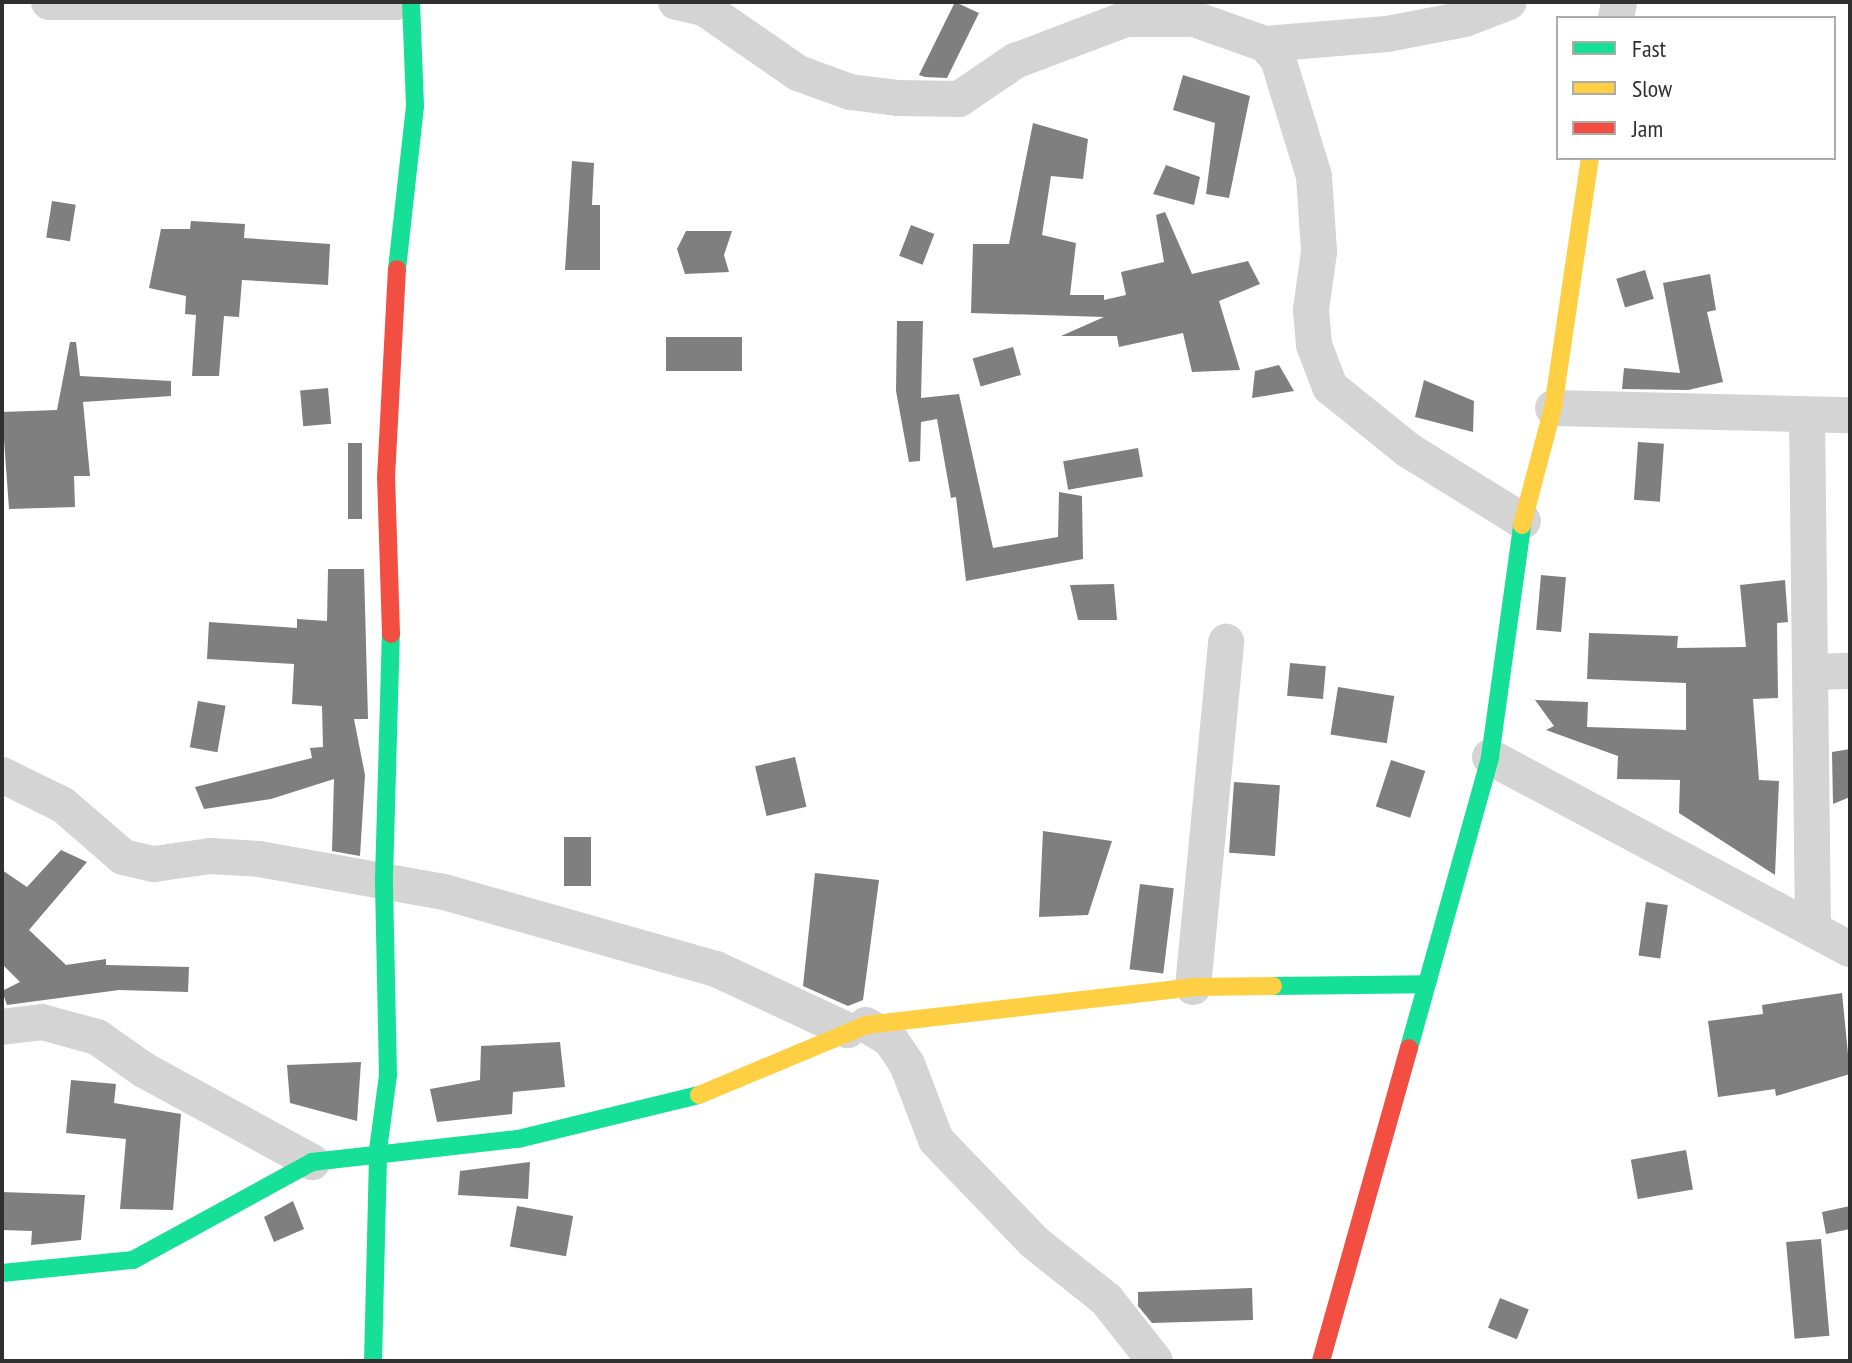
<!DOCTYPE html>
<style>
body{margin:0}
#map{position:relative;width:1852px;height:1363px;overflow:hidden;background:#fff;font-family:"PT Sans Narrow",sans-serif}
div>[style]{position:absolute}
.building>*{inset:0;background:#7f7f7f;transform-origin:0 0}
.street>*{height:36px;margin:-18px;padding:0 18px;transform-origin:18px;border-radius:18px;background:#d4d4d4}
.fast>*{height:18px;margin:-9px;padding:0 9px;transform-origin:9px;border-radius:9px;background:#16e098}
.slow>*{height:18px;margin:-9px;padding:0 9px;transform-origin:9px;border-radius:9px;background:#ffcf43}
.jam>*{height:18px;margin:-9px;padding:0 9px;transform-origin:9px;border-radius:9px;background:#f24e42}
span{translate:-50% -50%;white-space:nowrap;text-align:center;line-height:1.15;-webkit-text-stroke:8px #fff;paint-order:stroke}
.frame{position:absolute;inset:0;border:4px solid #303030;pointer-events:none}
.legend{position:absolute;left:1556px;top:16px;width:280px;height:144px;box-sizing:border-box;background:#fff;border:2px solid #acacac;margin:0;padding:10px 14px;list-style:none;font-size:24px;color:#303030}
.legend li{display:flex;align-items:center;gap:16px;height:40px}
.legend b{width:40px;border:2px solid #acacac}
</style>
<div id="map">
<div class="building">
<div style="clip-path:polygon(955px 2px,979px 13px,947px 78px,925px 77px,919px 75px)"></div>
<div style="clip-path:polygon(1183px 75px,1250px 96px,1229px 198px,1206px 194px,1215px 123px,1173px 110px)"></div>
<div style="clip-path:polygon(1033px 123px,1088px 139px,1083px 179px,1051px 176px,1042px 235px,1076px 243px,1070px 295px,1104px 295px,1104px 300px,1126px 295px,1121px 272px,1164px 262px,1156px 215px,1165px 212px,1192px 274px,1248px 261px,1260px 284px,1219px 301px,1240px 370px,1192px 372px,1183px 333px,1119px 347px,1117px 336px,1061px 336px,1104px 317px,971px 313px,973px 244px,1009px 244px)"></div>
<div style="clip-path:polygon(572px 161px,594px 163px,592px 205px,600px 205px,600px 270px,565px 270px)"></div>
<div style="clip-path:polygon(1166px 165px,1200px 177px,1194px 205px,1153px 194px)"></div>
<div style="left:52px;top:201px;width:24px;height:37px;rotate:9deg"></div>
<div style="clip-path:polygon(191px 221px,245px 224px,244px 238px,330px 244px,328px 285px,242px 280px,239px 317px,224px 316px,219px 376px,192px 376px,196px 315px,185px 314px,186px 296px,149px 288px,161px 229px,190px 229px)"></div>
<div style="left:911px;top:225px;width:25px;height:33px;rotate:21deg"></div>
<div style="clip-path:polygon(686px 231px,732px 231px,724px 255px,729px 272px,685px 274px,677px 249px)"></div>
<div style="left:1645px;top:270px;width:30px;height:30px;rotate:73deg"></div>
<div style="clip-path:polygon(1710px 274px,1716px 310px,1707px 312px,1723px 382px,1688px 390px,1622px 389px,1624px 368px,1680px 373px,1663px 283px)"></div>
<div style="clip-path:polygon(897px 321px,923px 321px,921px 398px,959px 394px,993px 548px,1058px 537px,1059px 492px,1082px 496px,1083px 559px,966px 581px,956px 497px,951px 498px,937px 419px,921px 422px,920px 461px,909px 462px,896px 391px)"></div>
<div style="left:666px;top:337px;width:76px;height:34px"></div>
<div style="clip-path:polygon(70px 342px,76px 342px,80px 376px,171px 381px,171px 396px,83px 402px,90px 476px,74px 476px,75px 507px,9px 509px,2px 412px,57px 410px)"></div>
<div style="left:1013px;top:347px;width:29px;height:42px;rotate:74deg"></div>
<div style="clip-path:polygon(1279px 365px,1294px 391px,1252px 398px,1255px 371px)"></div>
<div style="clip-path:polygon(1424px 380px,1474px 401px,1473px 432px,1415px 417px)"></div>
<div style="left:328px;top:388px;width:36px;height:28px;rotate:85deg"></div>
<div style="left:1638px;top:442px;width:26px;height:58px;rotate:4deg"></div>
<div style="left:348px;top:443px;width:14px;height:76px"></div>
<div style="left:1138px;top:448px;width:29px;height:76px;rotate:80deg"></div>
<div style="clip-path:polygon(328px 569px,364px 569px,368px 719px,354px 719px,365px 775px,360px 856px,332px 851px,334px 779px,271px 799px,204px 809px,195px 787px,312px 758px,310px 748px,323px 747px,322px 706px,292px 704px,294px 664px,207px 659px,209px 622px,297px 628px,297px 619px,327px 621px)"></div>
<div style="left:1541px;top:575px;width:25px;height:55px;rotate:5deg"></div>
<div style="clip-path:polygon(1785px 580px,1788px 622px,1777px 623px,1778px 698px,1753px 699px,1759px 780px,1779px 781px,1775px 875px,1679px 813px,1680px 780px,1617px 779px,1618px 756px,1546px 730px,1554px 726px,1535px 700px,1588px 702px,1587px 727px,1686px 730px,1686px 683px,1587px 679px,1589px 633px,1678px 636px,1677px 648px,1746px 647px,1740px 585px)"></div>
<div style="clip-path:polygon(1114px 584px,1117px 620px,1078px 620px,1070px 585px)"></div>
<div style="left:1290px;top:663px;width:36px;height:33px;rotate:5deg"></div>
<div style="left:1338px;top:687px;width:57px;height:48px;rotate:9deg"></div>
<div style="left:198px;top:701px;width:28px;height:47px;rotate:10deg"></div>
<div style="clip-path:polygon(1850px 749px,1850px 797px,1833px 804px,1832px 752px)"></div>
<div style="left:795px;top:757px;width:51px;height:41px;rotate:77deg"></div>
<div style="left:1391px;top:760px;width:36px;height:49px;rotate:18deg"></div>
<div style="left:1234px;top:782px;width:46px;height:71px;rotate:4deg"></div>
<div style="clip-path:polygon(1043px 831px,1112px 841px,1088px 915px,1039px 917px)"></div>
<div style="left:564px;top:837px;width:27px;height:49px"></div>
<div style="clip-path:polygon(61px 850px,87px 862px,29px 930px,66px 965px,106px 959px,106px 965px,189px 967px,188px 992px,119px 990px,7px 1005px,2px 991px,20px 982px,2px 964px,2px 870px,27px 887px)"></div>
<div style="clip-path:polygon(815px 873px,879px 880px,863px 1000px,848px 1006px,803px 986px)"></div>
<div style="left:1140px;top:884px;width:34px;height:86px;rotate:7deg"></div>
<div style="left:1646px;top:902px;width:22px;height:54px;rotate:8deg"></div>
<div style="clip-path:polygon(1842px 993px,1850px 1074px,1776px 1096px,1775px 1089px,1718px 1097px,1708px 1021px,1763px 1014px,1762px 1005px)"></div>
<div style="clip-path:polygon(560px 1042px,565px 1087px,513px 1092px,512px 1114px,437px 1122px,430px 1089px,480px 1080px,481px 1046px)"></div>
<div style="clip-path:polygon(361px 1062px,357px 1121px,290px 1103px,287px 1065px)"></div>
<div style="clip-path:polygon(71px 1080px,116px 1084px,114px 1103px,181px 1114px,173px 1210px,120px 1209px,126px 1139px,66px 1133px)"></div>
<div style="left:1686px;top:1150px;width:40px;height:56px;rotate:80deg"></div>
<div style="clip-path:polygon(530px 1162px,528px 1199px,458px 1195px,460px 1171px)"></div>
<div style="clip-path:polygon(2px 1192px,85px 1195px,81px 1240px,31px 1245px,32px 1231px,2px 1230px)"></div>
<div style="clip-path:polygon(293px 1201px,304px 1229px,274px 1242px,264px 1217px)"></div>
<div style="left:517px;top:1206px;width:57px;height:41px;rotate:10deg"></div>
<div style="clip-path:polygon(1850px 1206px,1850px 1229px,1826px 1234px,1822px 1212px)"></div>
<div style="left:1821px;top:1239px;width:97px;height:35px;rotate:85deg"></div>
<div style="clip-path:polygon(1252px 1288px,1253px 1320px,1152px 1323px,1138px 1306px,1138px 1292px)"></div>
<div style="left:1500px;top:1298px;width:31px;height:32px;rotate:22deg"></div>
</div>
<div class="street">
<div style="left:49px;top:2px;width:347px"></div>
<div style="left:676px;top:2px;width:29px;rotate:12deg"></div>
<div style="left:704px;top:8px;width:114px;rotate:34.7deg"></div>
<div style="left:798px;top:73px;width:55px;rotate:20.1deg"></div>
<div style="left:850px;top:92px;width:47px;rotate:7.3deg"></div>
<div style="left:897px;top:98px;width:62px;rotate:0.9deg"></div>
<div style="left:959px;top:99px;width:68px;rotate:-34.2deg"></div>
<div style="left:1015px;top:61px;width:119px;rotate:-20.7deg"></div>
<div style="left:1126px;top:19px;width:68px"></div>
<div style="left:1194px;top:19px;width:75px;rotate:19.4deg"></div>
<div style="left:1265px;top:44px;width:20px;rotate:49deg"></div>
<div style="left:1278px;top:59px;width:122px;rotate:72.9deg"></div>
<div style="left:1314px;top:176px;width:76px;rotate:86.2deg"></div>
<div style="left:1319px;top:252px;width:59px;rotate:97.9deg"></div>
<div style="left:1311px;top:310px;width:35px;rotate:85deg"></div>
<div style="left:1314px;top:345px;width:45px;rotate:69.1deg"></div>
<div style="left:1330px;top:387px;width:100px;rotate:38.9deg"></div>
<div style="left:1408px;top:450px;width:135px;rotate:31.7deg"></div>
<div style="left:1616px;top:18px;width:16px;rotate:-79deg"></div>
<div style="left:1265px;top:44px;width:122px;rotate:-4.7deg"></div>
<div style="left:1387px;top:34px;width:79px;rotate:-10.9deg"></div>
<div style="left:1465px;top:19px;width:47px;rotate:-21.1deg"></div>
<div style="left:1553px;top:408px;width:297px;rotate:1.4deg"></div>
<div style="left:1807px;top:415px;width:510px;rotate:89.33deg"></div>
<div style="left:1815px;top:672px;width:35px;rotate:-2deg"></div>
<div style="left:1490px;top:757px;width:408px;rotate:28.1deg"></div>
<div style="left:2px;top:775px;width:68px;rotate:26.2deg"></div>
<div style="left:63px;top:805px;width:79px;rotate:40.9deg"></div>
<div style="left:123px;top:857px;width:32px;rotate:13deg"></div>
<div style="left:154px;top:864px;width:57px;rotate:-8.1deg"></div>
<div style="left:210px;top:856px;width:49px;rotate:3.5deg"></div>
<div style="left:259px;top:859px;width:188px;rotate:10.1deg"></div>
<div style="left:444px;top:892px;width:283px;rotate:15.8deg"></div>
<div style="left:716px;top:969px;width:145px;rotate:25deg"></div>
<div style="left:1193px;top:987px;width:347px;rotate:-84.5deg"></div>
<div style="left:866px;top:1025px;width:28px;rotate:30deg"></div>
<div style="left:890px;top:1039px;width:30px;rotate:56deg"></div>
<div style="left:907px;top:1064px;width:81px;rotate:69.1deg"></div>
<div style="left:936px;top:1140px;width:141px;rotate:46.1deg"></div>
<div style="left:1034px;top:1242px;width:92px;rotate:38.4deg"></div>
<div style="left:1106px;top:1299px;width:79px;rotate:51.7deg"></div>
<div style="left:2px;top:1027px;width:40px;rotate:-7.1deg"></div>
<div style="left:42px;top:1022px;width:57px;rotate:15.3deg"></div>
<div style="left:97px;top:1037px;width:57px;rotate:35.1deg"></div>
<div style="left:144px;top:1070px;width:192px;rotate:28.7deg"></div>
</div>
<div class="fast">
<div style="left:397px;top:269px;width:164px;rotate:-83.7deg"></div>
<div style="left:415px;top:106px;width:104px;rotate:-92.2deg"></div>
<div style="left:1273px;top:986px;width:153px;rotate:-0.7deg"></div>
<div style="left:1409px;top:1048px;width:302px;rotate:-74.4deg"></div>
<div style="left:1490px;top:757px;width:234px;rotate:-82.1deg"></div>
<div style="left:2px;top:1273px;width:132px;rotate:-5.7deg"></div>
<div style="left:133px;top:1260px;width:204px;rotate:-28.7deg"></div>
<div style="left:312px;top:1162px;width:207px;rotate:-6.4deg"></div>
<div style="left:518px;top:1139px;width:186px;rotate:-13.7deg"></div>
<div style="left:373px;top:1361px;width:211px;rotate:-88.6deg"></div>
<div style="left:378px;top:1150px;width:76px;rotate:-82.4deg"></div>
<div style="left:388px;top:1075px;width:196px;rotate:-91.2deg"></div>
<div style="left:384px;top:879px;width:245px;rotate:-88.4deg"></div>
</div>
<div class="slow">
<div style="left:1522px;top:525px;width:121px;rotate:-75.2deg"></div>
<div style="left:1553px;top:408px;width:253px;rotate:-81.6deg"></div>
<div style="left:699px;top:1095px;width:181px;rotate:-22.7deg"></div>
<div style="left:866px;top:1025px;width:329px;rotate:-6.6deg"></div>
<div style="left:1193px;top:987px;width:80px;rotate:-0.7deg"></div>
</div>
<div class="jam">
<div style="left:391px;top:634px;width:156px;rotate:-91.8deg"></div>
<div style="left:386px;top:478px;width:209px;rotate:-87deg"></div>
<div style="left:1321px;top:1361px;width:325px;rotate:-74.3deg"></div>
</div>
<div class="frame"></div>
<ul class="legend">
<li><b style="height:10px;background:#16e098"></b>Fast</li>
<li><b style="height:10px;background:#ffcf43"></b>Slow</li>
<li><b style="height:10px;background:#f24e42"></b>Jam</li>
</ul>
</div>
